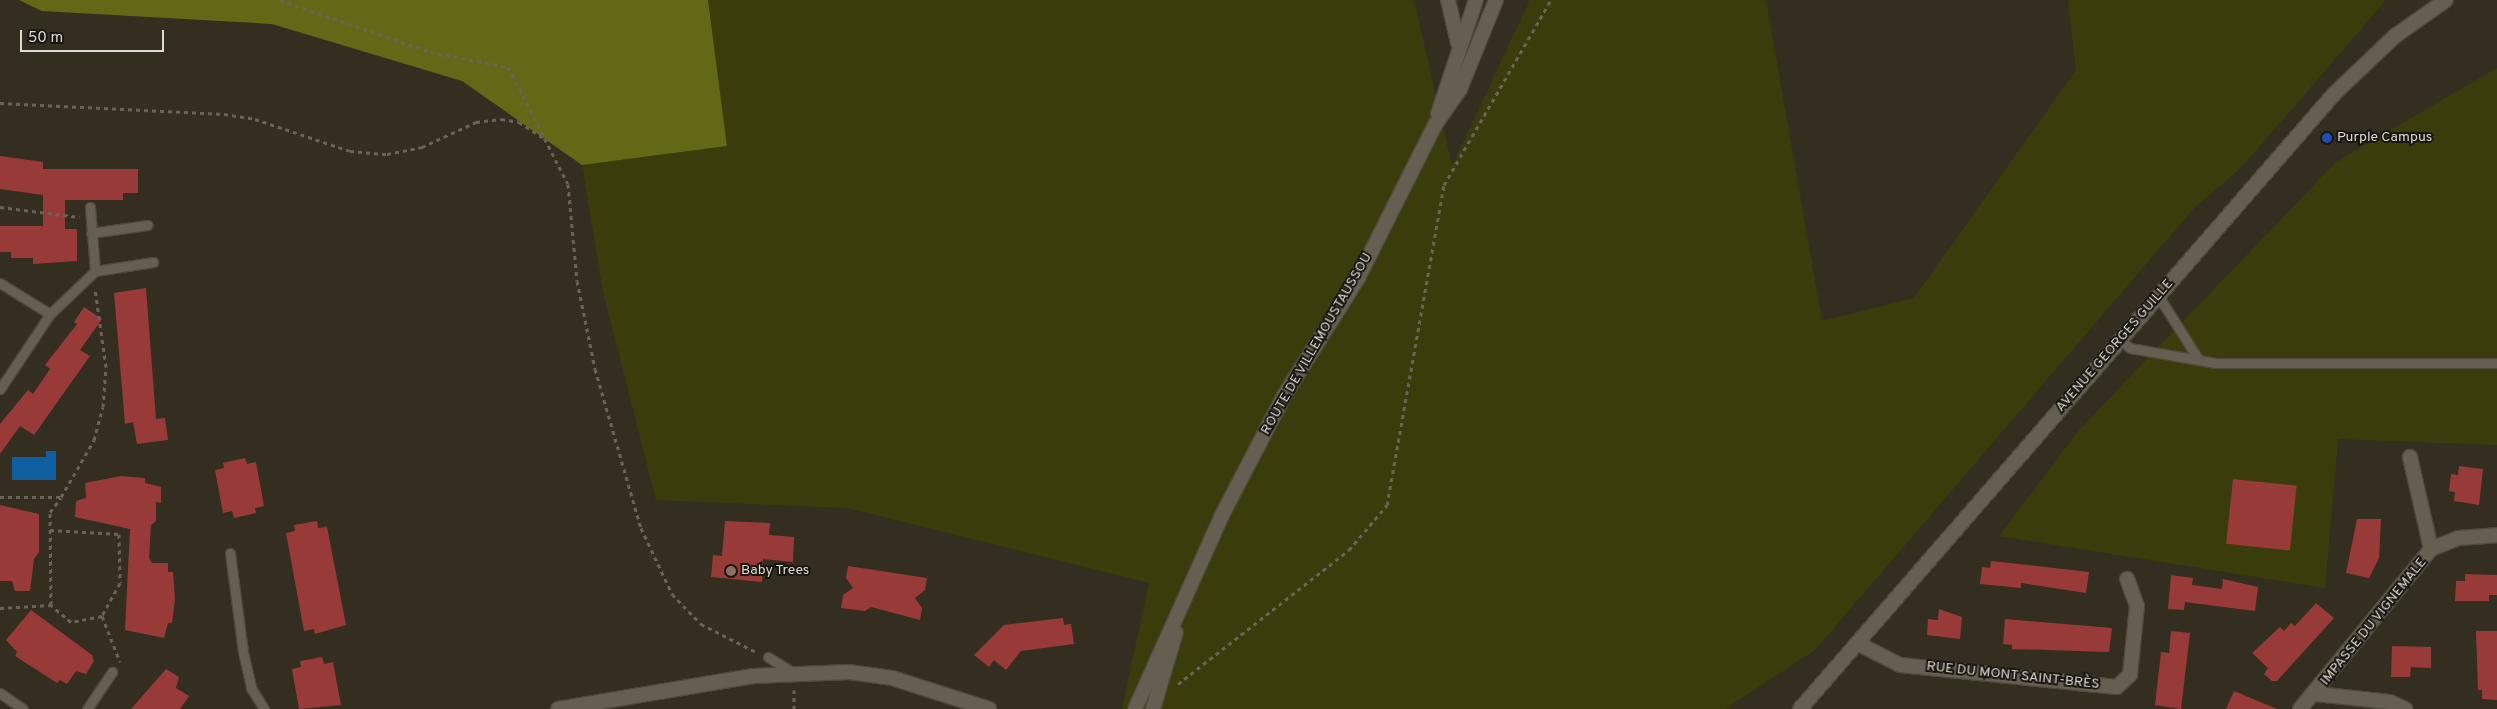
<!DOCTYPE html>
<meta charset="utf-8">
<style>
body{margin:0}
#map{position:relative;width:2497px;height:709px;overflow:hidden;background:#342e21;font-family:Overpass,sans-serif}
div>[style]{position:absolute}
.green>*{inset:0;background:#3a3d0b}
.forest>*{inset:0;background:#636816}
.water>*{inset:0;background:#0f5fa0}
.building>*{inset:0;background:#983a38;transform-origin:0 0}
.path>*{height:3px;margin-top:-1.5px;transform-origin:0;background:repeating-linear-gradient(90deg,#696358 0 4px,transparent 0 8px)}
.roads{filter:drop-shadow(1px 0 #4e493e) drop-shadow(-1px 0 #4e493e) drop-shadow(0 1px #4e493e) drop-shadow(0 -1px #4e493e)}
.service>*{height:9px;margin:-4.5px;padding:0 4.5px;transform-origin:4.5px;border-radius:4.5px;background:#665f51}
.minor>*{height:14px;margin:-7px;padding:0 7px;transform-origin:7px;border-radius:7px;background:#665f51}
.tertiary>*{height:14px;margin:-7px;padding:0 7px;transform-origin:7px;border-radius:7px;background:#665f51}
.dots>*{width:14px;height:14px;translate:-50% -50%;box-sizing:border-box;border:2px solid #191611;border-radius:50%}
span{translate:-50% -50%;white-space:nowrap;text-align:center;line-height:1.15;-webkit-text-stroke:4px #191611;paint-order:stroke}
.poi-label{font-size:14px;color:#ded9d2}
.left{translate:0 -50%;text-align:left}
.street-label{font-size:14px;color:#ded9d2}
.scale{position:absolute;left:20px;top:30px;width:144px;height:22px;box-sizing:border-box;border:2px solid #ded9d2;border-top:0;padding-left:6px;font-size:15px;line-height:18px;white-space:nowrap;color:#ded9d2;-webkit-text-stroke:4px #191611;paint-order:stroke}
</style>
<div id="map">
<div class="green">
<div style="clip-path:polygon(708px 0,1414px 0,1452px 166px,1530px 0,1766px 0,1822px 321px,1914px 298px,2076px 70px,2068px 0,2386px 0,2240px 169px,2196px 206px,1815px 650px,1725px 709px,1122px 709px,1149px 583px,848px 508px,656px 500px,603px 292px,582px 165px,727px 146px)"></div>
<div style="clip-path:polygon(2497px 68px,2497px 445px,2338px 439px,2325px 588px,1999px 536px,2080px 429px,2336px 162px)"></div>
</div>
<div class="forest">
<div style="clip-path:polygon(19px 0,708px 0,727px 146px,582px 165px,462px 81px,272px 24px,42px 11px)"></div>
</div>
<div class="water">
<div style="clip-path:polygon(46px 451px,56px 451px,56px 480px,12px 480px,12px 457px,46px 457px)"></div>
</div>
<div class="building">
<div style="clip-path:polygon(0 156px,43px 162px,43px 169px,138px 169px,138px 193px,123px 193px,123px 200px,65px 200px,65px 229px,77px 229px,77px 261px,33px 264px,33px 258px,11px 258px,11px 252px,0 252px,0 226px,43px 226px,43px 195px,0 189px)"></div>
<div style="clip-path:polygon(146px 288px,156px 419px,165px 418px,168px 440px,137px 444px,133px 422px,125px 424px,114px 293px)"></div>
<div style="clip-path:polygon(84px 307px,102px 319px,80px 350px,90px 356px,34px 435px,20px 426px,0 454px,0 424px,28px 390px,33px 394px,50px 369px,45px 365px,77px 324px,74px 322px)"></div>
<div style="clip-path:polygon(245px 458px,247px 464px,256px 462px,264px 506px,255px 508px,256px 513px,234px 518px,232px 511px,223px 513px,215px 470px,224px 468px,223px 463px)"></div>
<div style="clip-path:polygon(2459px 466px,2483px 469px,2479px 505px,2454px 501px,2455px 492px,2449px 491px,2451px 474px,2458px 475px)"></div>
<div style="clip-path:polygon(121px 476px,145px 478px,145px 483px,161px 487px,161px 503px,156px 502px,156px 521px,151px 525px,149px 558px,152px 563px,168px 563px,168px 572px,173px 572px,175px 599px,172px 623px,168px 623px,164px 638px,125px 630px,130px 529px,75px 517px,76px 501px,86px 498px,85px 483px)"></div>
<div style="left:2233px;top:479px;width:64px;height:65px;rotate:6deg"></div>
<div style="clip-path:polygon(0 505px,39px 514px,39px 552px,34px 559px,30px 591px,15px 591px,12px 581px,0 581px)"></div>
<div style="clip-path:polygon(2357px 519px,2381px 519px,2379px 558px,2369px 578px,2346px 573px)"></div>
<div style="clip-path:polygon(317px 521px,318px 528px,327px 527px,346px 625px,315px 634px,314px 629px,304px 631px,286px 533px,295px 531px,294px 525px)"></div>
<div style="clip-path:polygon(725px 521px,770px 523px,769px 535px,794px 537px,793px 562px,763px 559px,762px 582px,711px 577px,713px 555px,722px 556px)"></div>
<div style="clip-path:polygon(1991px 561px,2089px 572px,2086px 593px,2021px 583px,2021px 588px,1980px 584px,1982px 567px,1990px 568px)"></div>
<div style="clip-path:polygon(848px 566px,927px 578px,925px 590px,915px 598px,922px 608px,920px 620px,871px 607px,865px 611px,841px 608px,843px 595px,853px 588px,846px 578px)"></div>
<div style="clip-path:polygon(2465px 574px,2497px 575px,2497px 595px,2489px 595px,2489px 601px,2455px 601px,2456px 581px,2465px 581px)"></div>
<div style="clip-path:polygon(2171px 575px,2193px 578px,2192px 585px,2222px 589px,2223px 579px,2258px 587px,2255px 611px,2185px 602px,2184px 610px,2168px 609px)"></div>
<div style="clip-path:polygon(2316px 603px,2334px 618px,2277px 681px,2272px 681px,2264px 674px,2268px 668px,2252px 653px,2280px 627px,2284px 631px,2291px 623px,2295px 626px)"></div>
<div style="clip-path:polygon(1939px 609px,1962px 617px,1960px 639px,1927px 635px,1928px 619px,1938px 620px)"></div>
<div style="clip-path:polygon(31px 610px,92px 655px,94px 661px,86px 674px,76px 671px,67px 684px,60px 680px,57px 683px,15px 656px,17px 652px,6px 640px)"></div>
<div style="clip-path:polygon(1063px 618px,1064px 625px,1071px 624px,1074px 644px,1021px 651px,1006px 670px,994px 660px,989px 667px,974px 655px,1004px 625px)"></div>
<div style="clip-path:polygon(2005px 619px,2112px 628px,2109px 652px,2012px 649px,2012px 645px,2003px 644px)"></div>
<div style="clip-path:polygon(2171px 631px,2190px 633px,2181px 709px,2155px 705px,2161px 652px,2169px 653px)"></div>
<div style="clip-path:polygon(2476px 631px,2497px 631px,2497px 700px,2482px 699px,2482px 690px,2478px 690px)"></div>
<div style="clip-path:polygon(2392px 646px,2431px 647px,2431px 668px,2411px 667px,2410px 677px,2391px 677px)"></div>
<div style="clip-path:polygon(322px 657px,324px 664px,333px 662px,341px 705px,299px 709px,292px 669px,301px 667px,300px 661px)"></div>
<div style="clip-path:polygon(166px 669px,179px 677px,176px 688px,189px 696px,180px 709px,131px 709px)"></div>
<div style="clip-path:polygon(2234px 691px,2277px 709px,2226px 709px)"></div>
</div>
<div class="path">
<div style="left:280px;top:0;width:159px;rotate:19.1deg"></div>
<div style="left:430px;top:52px;width:79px;rotate:10.9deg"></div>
<div style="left:508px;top:67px;width:131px;rotate:62.9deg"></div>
<div style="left:568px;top:184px;width:97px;rotate:84.7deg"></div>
<div style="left:577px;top:281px;width:90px;rotate:78.4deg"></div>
<div style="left:595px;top:369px;width:166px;rotate:73.9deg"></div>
<div style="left:641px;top:528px;width:73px;rotate:64.8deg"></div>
<div style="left:672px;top:594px;width:42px;rotate:46deg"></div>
<div style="left:701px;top:624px;width:62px;rotate:27deg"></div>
<div style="left:0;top:103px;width:224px;rotate:2.8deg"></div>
<div style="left:224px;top:114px;width:31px;rotate:9deg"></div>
<div style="left:255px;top:119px;width:100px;rotate:18.6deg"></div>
<div style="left:350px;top:151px;width:37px;rotate:5deg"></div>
<div style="left:387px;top:154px;width:36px;rotate:-11deg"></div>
<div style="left:422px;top:147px;width:60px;rotate:-24.8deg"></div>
<div style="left:476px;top:122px;width:25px;rotate:-7deg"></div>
<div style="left:501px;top:119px;width:18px;rotate:9deg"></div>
<div style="left:519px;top:122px;width:31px;rotate:33deg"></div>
<div style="left:0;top:207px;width:80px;rotate:7.2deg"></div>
<div style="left:0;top:497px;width:61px"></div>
<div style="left:61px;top:497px;width:66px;rotate:-59.9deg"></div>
<div style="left:94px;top:440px;width:34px;rotate:-75deg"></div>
<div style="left:103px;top:407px;width:40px;rotate:-85.7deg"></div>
<div style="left:106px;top:367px;width:79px;rotate:-98deg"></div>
<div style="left:50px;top:530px;width:69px;rotate:3.3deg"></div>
<div style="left:119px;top:534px;width:49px;rotate:88.8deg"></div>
<div style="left:120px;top:583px;width:38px;rotate:119deg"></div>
<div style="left:102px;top:616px;width:32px;rotate:169deg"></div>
<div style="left:71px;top:622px;width:26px;rotate:-140deg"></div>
<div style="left:0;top:608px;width:51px;rotate:-3.4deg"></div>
<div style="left:51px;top:605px;width:93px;rotate:-90.6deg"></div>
<div style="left:50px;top:512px;width:18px;rotate:-52deg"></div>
<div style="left:102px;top:616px;width:49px;rotate:68.6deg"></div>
<div style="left:1178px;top:684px;width:217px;rotate:-38.1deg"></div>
<div style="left:1349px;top:550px;width:59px;rotate:-49.8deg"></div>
<div style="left:1387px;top:505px;width:325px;rotate:-79.9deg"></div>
<div style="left:1444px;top:185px;width:214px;rotate:-60deg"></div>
<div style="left:794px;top:709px;width:19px;rotate:-90deg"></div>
</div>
<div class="roads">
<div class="service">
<div style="left:90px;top:207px;width:64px;rotate:85.5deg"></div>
<div style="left:91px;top:233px;width:57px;rotate:-8.1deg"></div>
<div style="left:0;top:283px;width:59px;rotate:31.8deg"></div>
<div style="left:2159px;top:297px;width:71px;rotate:57.7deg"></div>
<div style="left:2121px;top:340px;width:12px;rotate:42deg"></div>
<div style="left:2130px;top:348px;width:87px;rotate:9.9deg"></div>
<div style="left:2216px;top:363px;width:281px"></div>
<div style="left:0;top:389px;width:90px;rotate:-56.3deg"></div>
<div style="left:50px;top:314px;width:62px;rotate:-43.7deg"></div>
<div style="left:95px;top:271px;width:59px;rotate:-8.8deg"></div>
<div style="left:230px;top:553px;width:100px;rotate:82.5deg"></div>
<div style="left:243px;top:652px;width:37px;rotate:77deg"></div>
<div style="left:251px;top:688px;width:25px;rotate:58deg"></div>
<div style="left:768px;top:657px;width:31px;rotate:32deg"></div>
<div style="left:0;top:693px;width:28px;rotate:35deg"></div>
<div style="left:87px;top:709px;width:45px;rotate:-56deg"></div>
</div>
<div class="minor">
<div style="left:2410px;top:457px;width:94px;rotate:77.1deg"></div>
<div style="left:1857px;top:643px;width:48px;rotate:27.1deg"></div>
<div style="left:1900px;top:665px;width:218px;rotate:5.8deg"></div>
<div style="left:2117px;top:687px;width:18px;rotate:-43deg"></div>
<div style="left:2130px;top:675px;width:69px;rotate:-84.2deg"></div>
<div style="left:2137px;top:606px;width:29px;rotate:-110deg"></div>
<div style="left:2316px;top:694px;width:74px;rotate:6.2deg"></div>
<div style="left:2390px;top:702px;width:17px;rotate:25deg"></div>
<div style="left:558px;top:709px;width:198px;rotate:-9.6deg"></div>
<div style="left:753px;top:676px;width:96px;rotate:-2.4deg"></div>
<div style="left:849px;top:672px;width:43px;rotate:7.9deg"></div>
<div style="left:892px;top:678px;width:102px;rotate:17.7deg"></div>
<div style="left:2300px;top:709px;width:207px;rotate:-50.7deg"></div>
<div style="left:2431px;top:549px;width:29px;rotate:-22deg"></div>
<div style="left:2458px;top:538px;width:39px;rotate:-4deg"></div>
</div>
<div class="tertiary">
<div style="left:1448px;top:0;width:44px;rotate:76.9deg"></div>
<div style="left:1438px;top:114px;width:120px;rotate:-71.6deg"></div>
<div style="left:1135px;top:709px;width:213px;rotate:-65.8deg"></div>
<div style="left:1222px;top:515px;width:136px;rotate:-62.5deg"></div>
<div style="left:1285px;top:394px;width:137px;rotate:-57.8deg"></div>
<div style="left:1358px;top:278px;width:171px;rotate:-63.3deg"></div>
<div style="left:1435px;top:125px;width:44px;rotate:-55.2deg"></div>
<div style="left:1460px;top:89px;width:96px;rotate:-68deg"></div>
<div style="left:1153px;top:709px;width:80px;rotate:-73.4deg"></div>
<div style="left:1800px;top:709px;width:814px;rotate:-49.03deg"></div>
<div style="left:2334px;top:94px;width:84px;rotate:-43.6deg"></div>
<div style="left:2395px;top:36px;width:62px;rotate:-35.2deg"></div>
</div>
</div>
<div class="dots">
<div style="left:2327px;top:138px;background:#1a4fb4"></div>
<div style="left:731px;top:571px;background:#8d6e63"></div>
</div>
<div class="poi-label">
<span class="left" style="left:2337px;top:138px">Purple Campus</span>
<span class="left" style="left:741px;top:571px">Baby Trees</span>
</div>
<div class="street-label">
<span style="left:1317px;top:344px;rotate:-60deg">ROUTE DE VILLEMOUSTAUSSOU</span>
<span style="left:2115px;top:346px;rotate:-49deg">AVENUE GEORGES GUILLE</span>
<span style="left:2374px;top:622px;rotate:-51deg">IMPASSE DU VIGNEMALE</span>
<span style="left:2013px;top:676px;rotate:6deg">RUE DU MONT SAINT-BRÈS</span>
</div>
<div class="scale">50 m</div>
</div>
